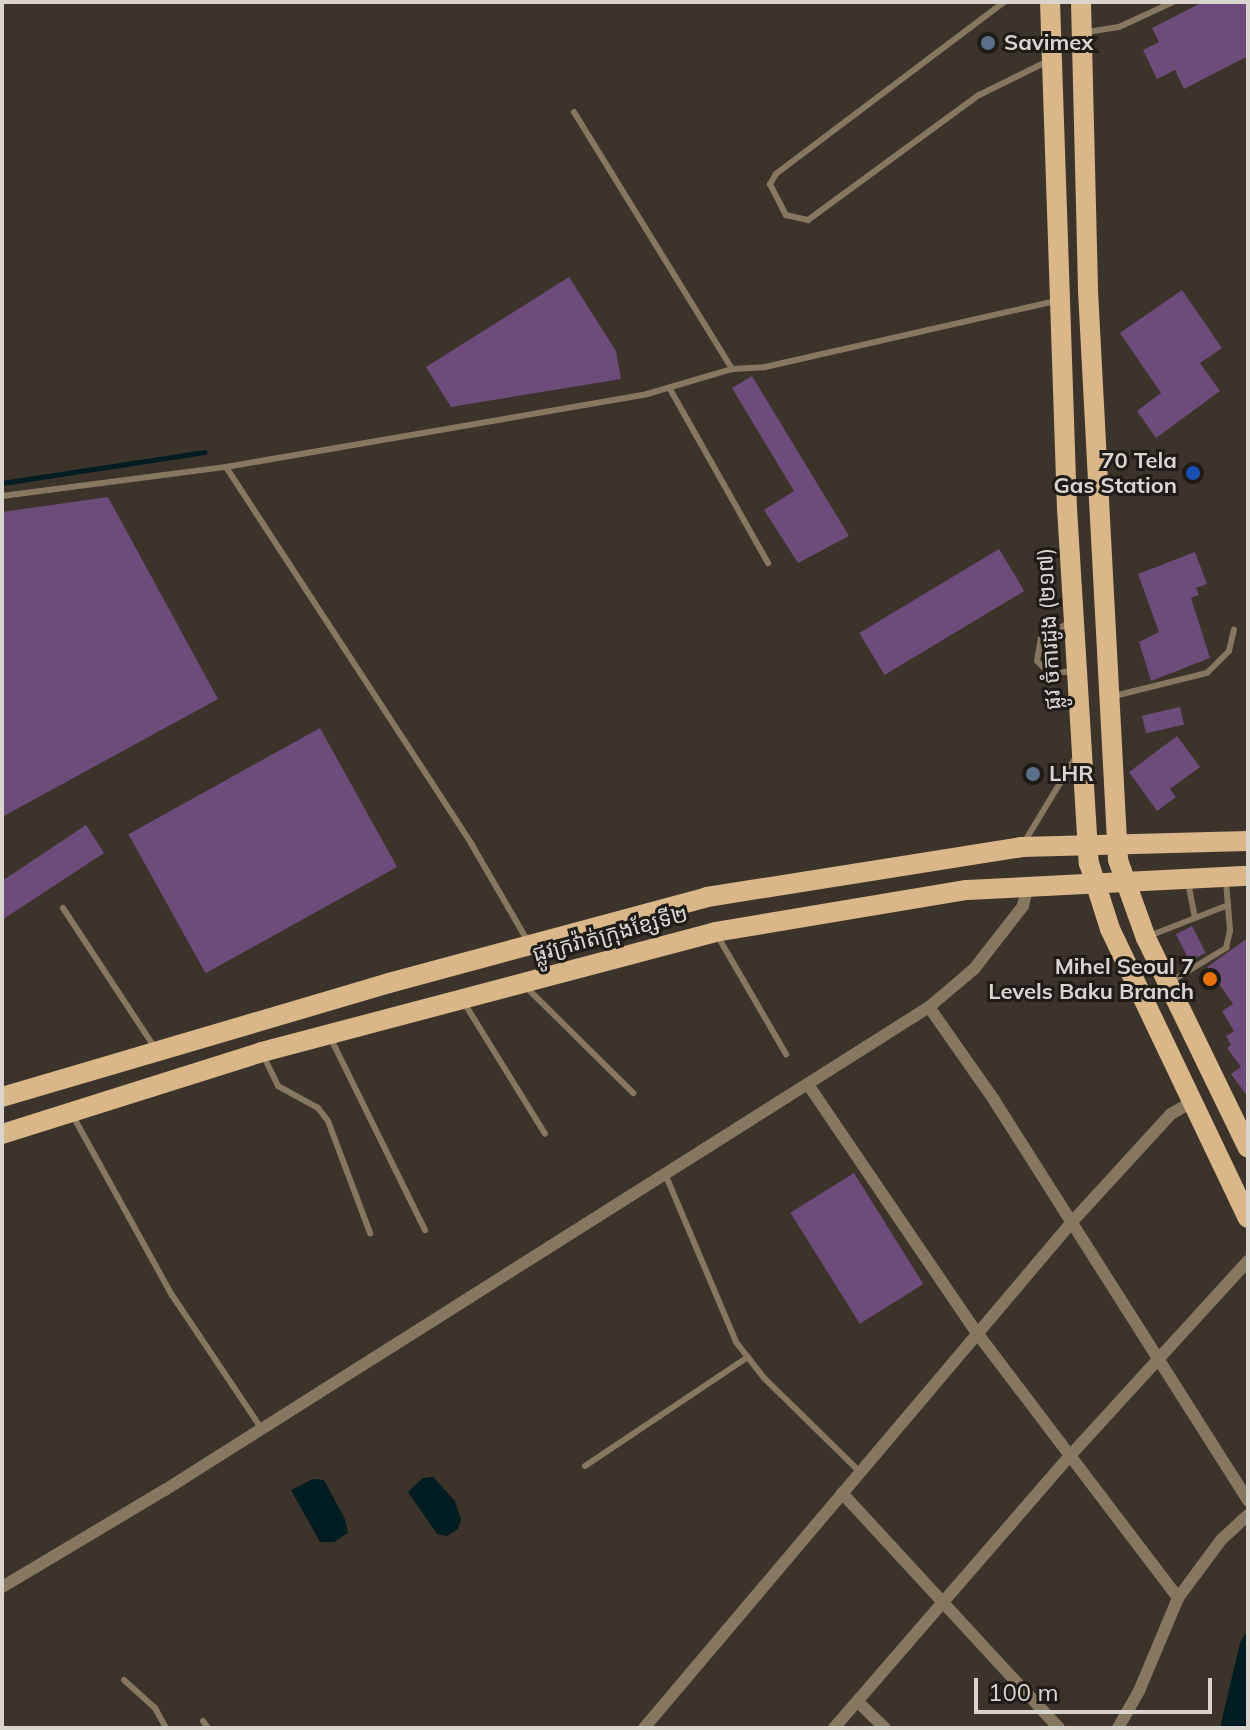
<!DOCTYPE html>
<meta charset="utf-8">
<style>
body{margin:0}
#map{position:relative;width:1250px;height:1730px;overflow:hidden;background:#3c332b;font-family:Mulish,"Noto Sans Khmer",sans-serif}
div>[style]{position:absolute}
.water>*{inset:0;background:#021d21}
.stream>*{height:5px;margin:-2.5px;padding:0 2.5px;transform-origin:2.5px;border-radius:2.5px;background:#021d21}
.building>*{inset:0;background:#6d4b7b;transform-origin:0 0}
.service>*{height:6px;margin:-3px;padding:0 3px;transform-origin:3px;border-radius:3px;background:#877660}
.minor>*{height:12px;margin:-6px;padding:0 6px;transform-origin:6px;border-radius:6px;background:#877660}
.primary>*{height:20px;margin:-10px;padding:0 10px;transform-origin:10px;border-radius:10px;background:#d9b788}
.dots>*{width:22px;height:22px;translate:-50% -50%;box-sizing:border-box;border:4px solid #1f1c18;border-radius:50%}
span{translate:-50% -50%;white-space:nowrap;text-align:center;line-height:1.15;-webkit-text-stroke:6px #1f1c18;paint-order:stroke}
.poi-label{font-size:22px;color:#dad4cf;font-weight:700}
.left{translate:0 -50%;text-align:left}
.right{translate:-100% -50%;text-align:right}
.street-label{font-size:22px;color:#dad4cf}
.frame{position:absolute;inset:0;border:4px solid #dad4cf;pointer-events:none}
.scale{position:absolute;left:974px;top:1678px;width:238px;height:36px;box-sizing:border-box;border:4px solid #dad4cf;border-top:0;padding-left:10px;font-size:24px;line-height:28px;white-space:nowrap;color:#dad4cf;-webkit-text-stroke:6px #1f1c18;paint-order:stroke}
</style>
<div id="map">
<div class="water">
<div style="clip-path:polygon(433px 1477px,455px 1501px,461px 1519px,458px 1529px,447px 1536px,437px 1534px,408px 1492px,423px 1478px)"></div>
<div style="clip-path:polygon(313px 1479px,324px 1480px,345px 1519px,348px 1533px,334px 1542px,320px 1542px,291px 1490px)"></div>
<div style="clip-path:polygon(1248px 1629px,1248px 1728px,1220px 1728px,1240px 1643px)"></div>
</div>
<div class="stream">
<div style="left:2px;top:483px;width:205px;rotate:-8.7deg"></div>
</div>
<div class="building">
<div style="clip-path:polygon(1203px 2px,1248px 2px,1248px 56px,1184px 89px,1175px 70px,1157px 79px,1143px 50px,1159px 42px,1152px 28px)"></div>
<div style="clip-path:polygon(569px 277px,616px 351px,621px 379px,451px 407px,426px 367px)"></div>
<div style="clip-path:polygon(1182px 290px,1222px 348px,1200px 363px,1220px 391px,1156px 438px,1137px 411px,1161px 393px,1120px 333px)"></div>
<div style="clip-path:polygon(752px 376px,849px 536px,798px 563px,764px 510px,794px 491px,732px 388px)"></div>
<div style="clip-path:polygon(108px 497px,218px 699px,2px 817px,2px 512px)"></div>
<div style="left:999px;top:549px;width:49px;height:163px;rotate:59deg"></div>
<div style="clip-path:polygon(1195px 552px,1207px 584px,1196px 588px,1199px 595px,1191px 598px,1210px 658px,1151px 681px,1139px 642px,1159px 632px,1138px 574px)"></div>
<div style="left:1180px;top:707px;width:18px;height:39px;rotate:77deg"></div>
<div style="left:320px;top:728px;width:159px;height:219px;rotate:61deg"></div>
<div style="clip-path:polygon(1177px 736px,1200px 767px,1170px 789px,1176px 797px,1157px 811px,1129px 772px)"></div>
<div style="clip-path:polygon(86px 825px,104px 853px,2px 920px,2px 881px)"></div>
<div style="left:1192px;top:926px;width:30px;height:18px;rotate:63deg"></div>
<div style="clip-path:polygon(1248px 938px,1248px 1097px,1231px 1074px,1241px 1067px,1227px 1048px,1231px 1045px,1226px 1036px,1234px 1031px,1222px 1011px,1233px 1004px,1207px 967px)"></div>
<div style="left:854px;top:1173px;width:131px;height:75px;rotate:58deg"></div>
</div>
<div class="service">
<div style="left:1004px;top:2px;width:286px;rotate:143deg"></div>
<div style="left:776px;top:174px;width:12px;rotate:121deg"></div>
<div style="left:770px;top:184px;width:35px;rotate:63deg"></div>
<div style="left:786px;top:215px;width:23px;rotate:13deg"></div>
<div style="left:808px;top:220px;width:212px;rotate:-36.2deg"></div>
<div style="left:979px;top:95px;width:77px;rotate:-26.2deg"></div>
<div style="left:1087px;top:32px;width:32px;rotate:-9deg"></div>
<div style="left:1119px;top:27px;width:60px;rotate:-24.8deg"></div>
<div style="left:574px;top:112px;width:302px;rotate:58.4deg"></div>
<div style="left:670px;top:389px;width:200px;rotate:60.6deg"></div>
<div style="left:226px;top:467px;width:451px;rotate:56.9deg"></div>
<div style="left:472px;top:845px;width:110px;rotate:59.9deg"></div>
<div style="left:2px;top:496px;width:226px;rotate:-7.4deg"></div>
<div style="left:226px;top:467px;width:427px;rotate:-9.8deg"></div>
<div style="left:647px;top:394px;width:89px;rotate:-16.4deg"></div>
<div style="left:732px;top:369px;width:33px;rotate:-3deg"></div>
<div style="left:765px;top:367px;width:297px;rotate:-12.8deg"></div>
<div style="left:1069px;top:623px;width:32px;rotate:152deg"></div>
<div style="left:1041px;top:638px;width:23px;rotate:100deg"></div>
<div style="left:1037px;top:661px;width:16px;rotate:45deg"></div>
<div style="left:1048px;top:672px;width:25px"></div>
<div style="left:1114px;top:696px;width:96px;rotate:-13.9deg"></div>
<div style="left:1207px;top:673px;width:31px;rotate:-45deg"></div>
<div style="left:1229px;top:651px;width:22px;rotate:-77deg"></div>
<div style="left:1025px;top:841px;width:97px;rotate:-58.9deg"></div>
<div style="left:1188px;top:882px;width:33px;rotate:79deg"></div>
<div style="left:63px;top:908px;width:168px;rotate:56.7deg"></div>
<div style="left:717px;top:935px;width:138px;rotate:59.9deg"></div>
<div style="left:1149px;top:936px;width:85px;rotate:-21.4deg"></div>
<div style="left:1170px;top:982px;width:66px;rotate:-31.3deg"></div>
<div style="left:1226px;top:948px;width:18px;rotate:-77deg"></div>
<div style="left:1230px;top:930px;width:49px;rotate:-94.7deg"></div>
<div style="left:526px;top:987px;width:151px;rotate:44.7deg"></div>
<div style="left:463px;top:1001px;width:156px;rotate:58.3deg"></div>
<div style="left:331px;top:1039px;width:213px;rotate:63.8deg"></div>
<div style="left:263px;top:1055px;width:34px;rotate:64deg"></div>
<div style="left:278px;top:1086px;width:46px;rotate:28.8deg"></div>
<div style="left:318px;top:1108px;width:16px;rotate:52deg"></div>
<div style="left:328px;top:1121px;width:120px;rotate:69.4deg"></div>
<div style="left:73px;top:1116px;width:205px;rotate:61.1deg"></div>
<div style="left:172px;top:1295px;width:160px;rotate:56.2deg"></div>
<div style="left:666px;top:1176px;width:180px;rotate:67.1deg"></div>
<div style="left:736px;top:1342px;width:46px;rotate:52.1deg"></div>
<div style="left:764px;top:1378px;width:134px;rotate:44.4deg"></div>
<div style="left:585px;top:1466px;width:196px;rotate:-33.8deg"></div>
<div style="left:124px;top:1680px;width:42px;rotate:42.1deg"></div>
<div style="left:155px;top:1708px;width:23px;rotate:61deg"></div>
<div style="left:203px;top:1721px;width:9px;rotate:54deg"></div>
</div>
<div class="minor">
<div style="left:929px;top:1007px;width:113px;rotate:55deg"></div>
<div style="left:994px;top:1100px;width:475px;rotate:57.6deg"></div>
<div style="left:809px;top:1086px;width:299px;rotate:55.8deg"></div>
<div style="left:977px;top:1333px;width:333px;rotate:52.8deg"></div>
<div style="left:842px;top:1493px;width:320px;rotate:47.3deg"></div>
<div style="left:2px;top:1587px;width:190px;rotate:-30.8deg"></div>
<div style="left:165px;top:1490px;width:904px;rotate:-32.3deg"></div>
<div style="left:929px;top:1007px;width:59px;rotate:-40.2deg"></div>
<div style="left:974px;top:969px;width:80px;rotate:-52.1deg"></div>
<div style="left:1023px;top:906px;width:22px;rotate:-77deg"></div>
<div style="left:858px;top:1702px;width:37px;rotate:44deg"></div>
<div style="left:644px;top:1728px;width:661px;rotate:-49.78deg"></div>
<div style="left:1071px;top:1223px;width:148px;rotate:-47.5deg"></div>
<div style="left:1171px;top:1114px;width:22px;rotate:-30deg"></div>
<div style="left:834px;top:1728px;width:357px;rotate:-49.1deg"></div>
<div style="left:1068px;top:1458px;width:267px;rotate:-47.6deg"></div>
<div style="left:1118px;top:1728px;width:43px;rotate:-60.4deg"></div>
<div style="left:1139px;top:1691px;width:101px;rotate:-67.2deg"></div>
<div style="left:1178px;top:1598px;width:72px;rotate:-53.4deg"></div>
<div style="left:1221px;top:1540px;width:37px;rotate:-43deg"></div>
</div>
<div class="primary">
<div style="left:1050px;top:2px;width:506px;rotate:88.08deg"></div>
<div style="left:1067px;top:508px;width:356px;rotate:86.5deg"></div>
<div style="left:1089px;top:863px;width:69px;rotate:72.3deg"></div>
<div style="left:1110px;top:929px;width:320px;rotate:64.5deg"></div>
<div style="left:1081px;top:2px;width:289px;rotate:88.6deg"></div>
<div style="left:1088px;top:291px;width:570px;rotate:86.98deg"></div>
<div style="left:1118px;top:860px;width:83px;rotate:70.3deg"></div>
<div style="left:1146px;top:938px;width:233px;rotate:64.1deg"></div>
<div style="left:2px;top:1097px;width:403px;rotate:-16.4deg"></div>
<div style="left:389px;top:983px;width:329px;rotate:-15.1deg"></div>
<div style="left:707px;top:897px;width:318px;rotate:-9deg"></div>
<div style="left:1021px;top:847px;width:227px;rotate:-1.5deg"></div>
<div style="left:2px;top:1134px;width:273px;rotate:-17.5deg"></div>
<div style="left:262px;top:1052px;width:469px;rotate:-14.8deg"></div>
<div style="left:715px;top:932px;width:255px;rotate:-9.5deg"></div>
<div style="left:967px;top:890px;width:281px;rotate:-2.9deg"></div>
</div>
<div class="dots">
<div style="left:988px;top:43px;background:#5c6f8a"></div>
<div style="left:1193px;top:473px;background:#1a4fb4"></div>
<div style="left:1033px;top:774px;background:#5c6f8a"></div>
<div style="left:1210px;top:979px;background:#e8710a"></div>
</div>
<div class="poi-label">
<span class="left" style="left:1004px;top:43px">Savimex</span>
<span class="right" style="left:1177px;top:473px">70 Tela<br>Gas Station</span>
<span class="left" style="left:1049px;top:774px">LHR</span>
<span class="right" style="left:1194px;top:979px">Mihel Seoul 7<br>Levels Baku Branch</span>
</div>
<div class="street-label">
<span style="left:1049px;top:629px;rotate:-93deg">ផ្លូវ ចំការដូង (២១៧)</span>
<span style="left:610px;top:934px;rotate:-15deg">ផ្លូវក្រវ៉ាត់ក្រុងខ្សែទី២</span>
</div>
<div class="frame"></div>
<div class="scale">100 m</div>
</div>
